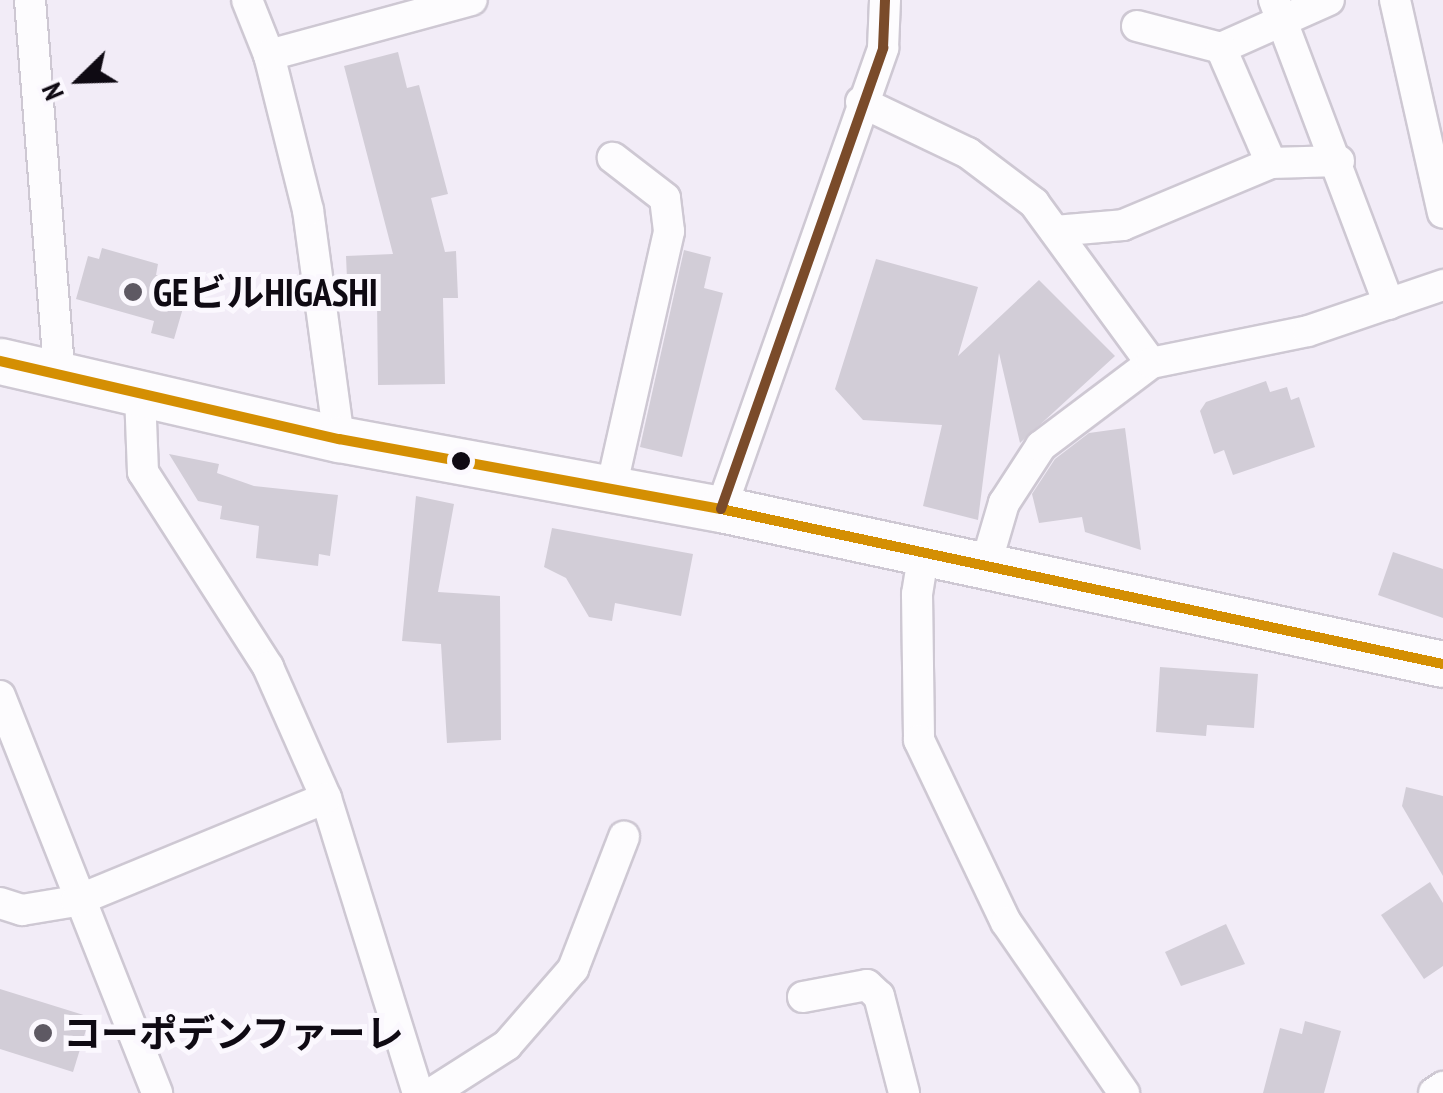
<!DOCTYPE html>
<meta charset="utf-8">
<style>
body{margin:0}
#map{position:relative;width:1443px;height:1093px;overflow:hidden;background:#f2ecf7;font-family:"PT Sans Narrow","Noto Sans JP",sans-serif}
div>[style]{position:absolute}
.building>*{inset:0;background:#d2cdd7}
.roads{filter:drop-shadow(2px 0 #cec8d3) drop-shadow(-2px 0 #cec8d3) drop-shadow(0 2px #cec8d3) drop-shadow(0 -2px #cec8d3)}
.minor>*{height:30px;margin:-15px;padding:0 15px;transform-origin:15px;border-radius:15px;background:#fdfcfe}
.primary>*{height:45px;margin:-22.5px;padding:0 22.5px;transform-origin:22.5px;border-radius:22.5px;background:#fdfcfe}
.bus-1>*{height:10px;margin:-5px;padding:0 5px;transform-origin:5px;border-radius:5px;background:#d48f03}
.bus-2>*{height:10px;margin:-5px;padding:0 5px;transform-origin:5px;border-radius:5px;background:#7a4b2a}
.dots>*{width:28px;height:28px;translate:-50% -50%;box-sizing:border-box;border:5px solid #fbf8fe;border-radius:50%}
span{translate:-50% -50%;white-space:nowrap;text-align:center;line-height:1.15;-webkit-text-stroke:10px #fbf8fe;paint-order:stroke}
.poi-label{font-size:38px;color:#0f0a13;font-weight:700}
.left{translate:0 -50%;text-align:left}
.north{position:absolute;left:30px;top:30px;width:100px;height:100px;-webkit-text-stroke:8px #fbf8fe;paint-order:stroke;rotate:247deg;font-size:28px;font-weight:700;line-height:40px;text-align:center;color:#0f0a13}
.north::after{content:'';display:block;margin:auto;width:35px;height:45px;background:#0f0a13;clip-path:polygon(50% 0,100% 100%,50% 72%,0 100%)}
</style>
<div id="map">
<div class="building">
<div style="clip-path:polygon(398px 52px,407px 88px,419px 85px,448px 194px,431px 198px,445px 252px,456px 251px,458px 298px,443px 298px,445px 384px,378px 385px,377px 301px,348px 302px,346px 256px,393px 254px,344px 66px)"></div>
<div style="clip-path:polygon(102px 248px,158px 264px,156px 275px,190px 284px,174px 339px,151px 333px,154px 321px,76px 299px,88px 256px,99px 259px)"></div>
<div style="clip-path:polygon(684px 250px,711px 257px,704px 288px,723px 293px,682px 457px,640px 447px)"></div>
<div style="clip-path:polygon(876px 259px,978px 287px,958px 356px,1039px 280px,1115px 356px,1020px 443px,999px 353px,978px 520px,923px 506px,942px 425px,863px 420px,835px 389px)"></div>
<div style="clip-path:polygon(1266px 381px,1270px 392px,1287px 387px,1291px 400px,1299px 397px,1315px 447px,1233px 475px,1224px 450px,1214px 454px,1200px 411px,1206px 402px)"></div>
<div style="clip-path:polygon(1125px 428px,1141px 550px,1085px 532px,1082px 517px,1039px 523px,1032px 494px,1055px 459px,1089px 433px)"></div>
<div style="clip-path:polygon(169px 454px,219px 464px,217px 473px,254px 486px,338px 495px,330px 556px,319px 554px,318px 566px,256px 558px,259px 526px,220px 519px,222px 506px,198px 501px)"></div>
<div style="clip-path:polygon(416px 496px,454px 504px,438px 592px,500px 596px,501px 740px,447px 743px,441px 644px,402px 641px)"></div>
<div style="clip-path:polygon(552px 528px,693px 554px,681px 616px,615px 603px,612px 621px,589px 617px,566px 578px,544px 567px)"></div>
<div style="clip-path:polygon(1393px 552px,1443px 569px,1443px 618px,1378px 595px)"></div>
<div style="clip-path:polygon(1160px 667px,1258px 674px,1254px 728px,1207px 725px,1206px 736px,1156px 732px)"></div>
<div style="clip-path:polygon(1406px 787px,1443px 796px,1443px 876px,1402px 806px)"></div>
<div style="clip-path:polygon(1430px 882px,1443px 903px,1443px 966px,1424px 979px,1381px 915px)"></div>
<div style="clip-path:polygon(1226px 924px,1245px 964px,1181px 986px,1165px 952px)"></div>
<div style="clip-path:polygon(0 989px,90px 1017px,73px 1072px,0 1049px)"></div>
<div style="clip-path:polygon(1305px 1021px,1341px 1031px,1324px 1093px,1263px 1093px,1280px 1028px,1302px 1034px)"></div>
</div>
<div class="roads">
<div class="minor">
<div style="left:30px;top:0;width:378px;rotate:85.5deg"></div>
<div style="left:247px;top:0;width:59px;rotate:68.2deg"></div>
<div style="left:1274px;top:0;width:325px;rotate:69.3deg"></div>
<div style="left:1395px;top:0;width:218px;rotate:77.3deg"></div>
<div style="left:1137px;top:26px;width:87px;rotate:14.7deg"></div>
<div style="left:1221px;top:48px;width:118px;rotate:-24deg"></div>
<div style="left:1221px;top:48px;width:125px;rotate:66.5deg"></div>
<div style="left:861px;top:102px;width:119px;rotate:25.5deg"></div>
<div style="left:968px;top:153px;width:83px;rotate:37.1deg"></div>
<div style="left:1034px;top:203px;width:198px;rotate:53.8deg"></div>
<div style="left:1055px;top:231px;width:68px;rotate:-5deg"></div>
<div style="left:1123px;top:225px;width:160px;rotate:-22.7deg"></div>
<div style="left:1271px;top:163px;width:68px;rotate:-1.7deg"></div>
<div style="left:140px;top:394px;width:78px;rotate:87.8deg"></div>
<div style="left:143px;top:472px;width:232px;rotate:57.3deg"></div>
<div style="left:268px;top:667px;width:143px;rotate:66.1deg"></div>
<div style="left:326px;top:798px;width:309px;rotate:72.7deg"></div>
<div style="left:339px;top:439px;width:231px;rotate:-97.7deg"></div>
<div style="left:308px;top:210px;width:160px;rotate:-104.1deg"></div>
<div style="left:269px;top:55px;width:210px;rotate:-15.2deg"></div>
<div style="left:611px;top:489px;width:264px;rotate:-77.3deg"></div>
<div style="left:669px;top:231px;width:33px;rotate:-97deg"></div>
<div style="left:665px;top:198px;width:66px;rotate:-142.4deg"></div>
<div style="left:721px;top:509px;width:489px;rotate:-70.6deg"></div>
<div style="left:883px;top:48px;width:48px;rotate:-87.6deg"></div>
<div style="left:924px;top:551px;width:44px;rotate:99.2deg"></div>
<div style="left:917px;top:594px;width:146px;rotate:89.2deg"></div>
<div style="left:919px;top:740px;width:202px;rotate:64.5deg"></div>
<div style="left:1006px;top:922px;width:208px;rotate:55.4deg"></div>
<div style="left:986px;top:564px;width:64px;rotate:-73.6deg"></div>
<div style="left:1004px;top:503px;width:68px;rotate:-57deg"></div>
<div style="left:1041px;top:446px;width:138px;rotate:-37deg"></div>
<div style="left:1151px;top:363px;width:160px;rotate:-11.5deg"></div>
<div style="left:1308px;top:331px;width:143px;rotate:-18.8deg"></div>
<div style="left:0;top:696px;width:427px;rotate:68.4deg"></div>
<div style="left:0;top:903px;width:23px;rotate:18deg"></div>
<div style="left:22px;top:910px;width:55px;rotate:-9.5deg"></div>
<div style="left:76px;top:901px;width:270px;rotate:-22.4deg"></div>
<div style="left:803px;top:997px;width:65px;rotate:-10.6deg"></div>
<div style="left:867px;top:985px;width:16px;rotate:43deg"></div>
<div style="left:879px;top:996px;width:100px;rotate:75.5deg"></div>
<div style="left:432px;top:1093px;width:89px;rotate:-32.6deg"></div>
<div style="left:507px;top:1045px;width:101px;rotate:-49deg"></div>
<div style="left:573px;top:969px;width:142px;rotate:-68.9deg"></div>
<div style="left:1434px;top:1093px;width:11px;rotate:-34deg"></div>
</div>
<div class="primary">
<div style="left:0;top:361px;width:348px;rotate:13deg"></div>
<div style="left:339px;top:439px;width:388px;rotate:10.4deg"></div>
<div style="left:721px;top:509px;width:738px;rotate:12.12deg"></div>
</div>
</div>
<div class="bus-1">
<div style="left:0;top:361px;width:348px;rotate:13deg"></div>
<div style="left:339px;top:439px;width:388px;rotate:10.4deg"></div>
<div style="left:721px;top:509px;width:738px;rotate:12.12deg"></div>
</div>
<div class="bus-2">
<div style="left:721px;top:509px;width:489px;rotate:-70.6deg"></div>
<div style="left:883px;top:48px;width:48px;rotate:-87.6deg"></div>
</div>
<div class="dots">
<div style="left:133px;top:292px;background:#5e5963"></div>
<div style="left:461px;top:461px;background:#0f0a13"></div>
<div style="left:43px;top:1033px;background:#5e5963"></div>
</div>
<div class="poi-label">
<span class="left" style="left:153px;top:292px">GEビルHIGASHI</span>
<span class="left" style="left:63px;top:1033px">コーポデンファーレ</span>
</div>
<div class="north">N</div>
</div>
